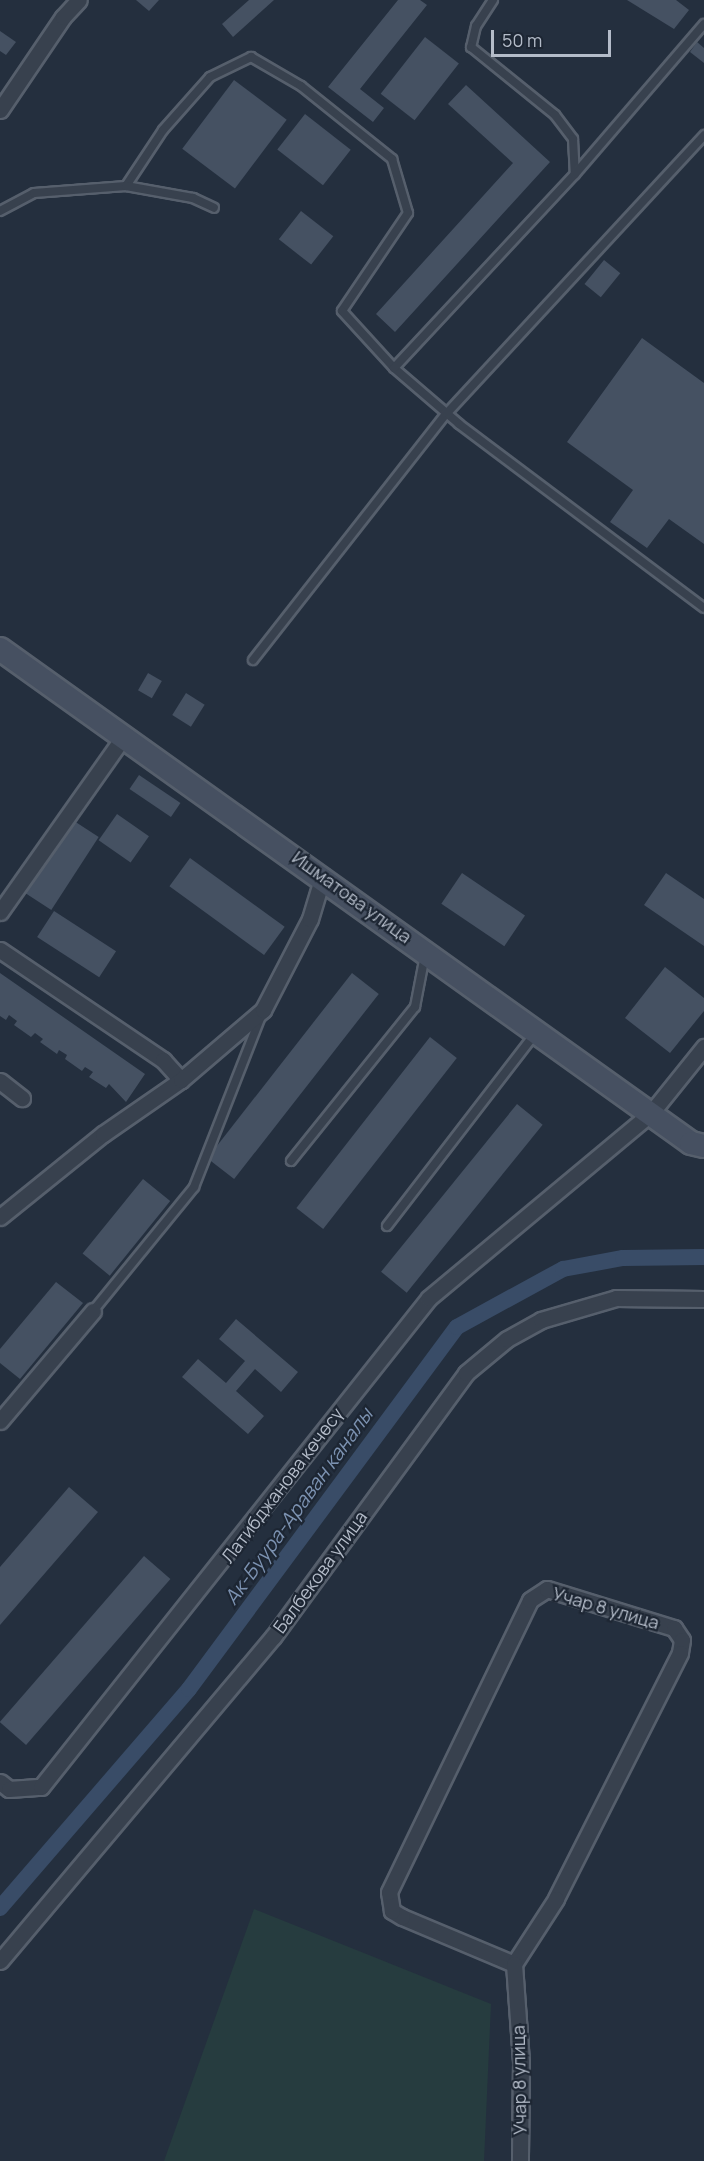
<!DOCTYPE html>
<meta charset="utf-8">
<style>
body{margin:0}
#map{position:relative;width:704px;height:2161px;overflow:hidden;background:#242f3e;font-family:Manrope,sans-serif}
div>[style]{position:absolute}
.green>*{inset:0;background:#263c3f}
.canal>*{height:16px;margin:-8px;padding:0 8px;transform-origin:8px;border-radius:8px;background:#394c67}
.building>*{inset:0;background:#455162;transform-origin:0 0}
.roads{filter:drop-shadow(2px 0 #565f6c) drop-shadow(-2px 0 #565f6c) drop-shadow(0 2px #565f6c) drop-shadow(0 -2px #565f6c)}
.lane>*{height:8px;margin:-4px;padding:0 4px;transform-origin:4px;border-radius:4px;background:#38414e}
.street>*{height:15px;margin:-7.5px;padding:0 7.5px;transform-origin:7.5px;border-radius:7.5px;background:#38414e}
.secondary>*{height:22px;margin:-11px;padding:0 11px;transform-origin:11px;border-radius:11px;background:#465061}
span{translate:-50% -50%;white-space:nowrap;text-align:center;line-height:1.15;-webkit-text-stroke:4.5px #1d2633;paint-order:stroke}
.street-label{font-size:18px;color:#b4bcc9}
.water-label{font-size:20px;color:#7c92b1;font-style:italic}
.scale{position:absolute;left:491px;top:30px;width:120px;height:27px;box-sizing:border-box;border:3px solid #b4bcc9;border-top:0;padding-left:8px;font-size:18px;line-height:21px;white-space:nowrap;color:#b4bcc9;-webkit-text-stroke:4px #1d2633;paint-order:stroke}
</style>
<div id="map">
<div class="green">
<div style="clip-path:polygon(254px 1909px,491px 2004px,484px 2161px,164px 2161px)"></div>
</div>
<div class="canal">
<div style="left:0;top:1908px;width:289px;rotate:-49.2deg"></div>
<div style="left:189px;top:1689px;width:450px;rotate:-53.5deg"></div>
<div style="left:457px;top:1327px;width:121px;rotate:-28.7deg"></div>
<div style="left:563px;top:1269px;width:61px;rotate:-10.4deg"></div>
<div style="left:623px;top:1258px;width:81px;rotate:-0.7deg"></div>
</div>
<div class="building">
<div style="clip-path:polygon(136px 0,159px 0,149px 11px)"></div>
<div style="clip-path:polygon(249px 0,274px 0,233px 37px,222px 24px)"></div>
<div style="clip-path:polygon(398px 0,420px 0,427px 5px,360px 89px,384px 108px,373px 122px,328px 87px)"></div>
<div style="clip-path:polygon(627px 0,676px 0,689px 10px,674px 29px)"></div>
<div style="clip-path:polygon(0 31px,16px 42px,6px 55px,0 51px)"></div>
<div style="left:425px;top:37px;width:43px;height:72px;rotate:38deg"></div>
<div style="clip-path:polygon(697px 42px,704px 48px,704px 63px,690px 52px)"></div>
<div style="left:234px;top:80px;width:66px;height:86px;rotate:37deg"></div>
<div style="clip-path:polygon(466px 85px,550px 162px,395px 332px,376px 314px,513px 163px,448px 104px)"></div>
<div style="left:305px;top:114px;width:58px;height:45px;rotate:38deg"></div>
<div style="left:301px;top:211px;width:41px;height:36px;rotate:38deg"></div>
<div style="left:604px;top:260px;width:21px;height:31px;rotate:39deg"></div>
<div style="clip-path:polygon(642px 338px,704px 383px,704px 544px,669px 519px,647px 548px,610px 522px,633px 490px,567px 442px)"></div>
<div style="left:148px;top:673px;width:16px;height:20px;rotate:30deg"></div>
<div style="left:186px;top:693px;width:22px;height:26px;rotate:32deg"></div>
<div style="left:139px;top:775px;width:50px;height:17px;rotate:34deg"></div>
<div style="left:117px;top:814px;width:39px;height:32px;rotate:35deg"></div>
<div style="left:71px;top:819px;width:33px;height:87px;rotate:33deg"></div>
<div style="left:190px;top:858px;width:117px;height:35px;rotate:36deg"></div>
<div style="left:462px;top:873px;width:76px;height:37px;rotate:34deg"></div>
<div style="clip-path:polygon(666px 873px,704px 899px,704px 946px,644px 905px)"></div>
<div style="left:54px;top:911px;width:74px;height:31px;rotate:33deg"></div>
<div style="clip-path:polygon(665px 967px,704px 998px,704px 1011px,670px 1053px,625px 1018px)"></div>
<div style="clip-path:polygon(0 973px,145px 1074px,126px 1102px,109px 1084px,106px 1088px,89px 1077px,93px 1072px,85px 1067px,82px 1071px,65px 1059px,67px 1055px,59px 1050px,57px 1054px,40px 1042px,43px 1039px,35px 1033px,31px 1037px,14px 1025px,17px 1021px,9px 1015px,6px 1020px,0 1016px)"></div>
<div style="left:352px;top:973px;width:34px;height:235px;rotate:38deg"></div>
<div style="left:430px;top:1037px;width:34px;height:217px;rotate:38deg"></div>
<div style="left:517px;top:1104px;width:33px;height:216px;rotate:39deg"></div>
<div style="left:143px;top:1179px;width:35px;height:96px;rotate:39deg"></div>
<div style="clip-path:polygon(56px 1282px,83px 1303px,20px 1379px,0 1363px,0 1349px)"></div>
<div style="clip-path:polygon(236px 1319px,298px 1372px,281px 1392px,255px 1369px,236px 1391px,264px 1416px,248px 1434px,182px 1377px,198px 1359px,226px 1383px,245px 1361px,219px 1339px)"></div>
<div style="clip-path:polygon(69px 1487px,98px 1512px,0 1625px,0 1567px)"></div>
<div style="left:144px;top:1556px;width:35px;height:220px;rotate:41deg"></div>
</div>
<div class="roads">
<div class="lane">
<div style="left:493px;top:0;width:31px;rotate:123deg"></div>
<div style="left:476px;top:26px;width:22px;rotate:103deg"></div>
<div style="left:471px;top:47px;width:108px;rotate:39deg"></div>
<div style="left:555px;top:115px;width:30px;rotate:53deg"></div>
<div style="left:573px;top:139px;width:35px;rotate:87deg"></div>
<div style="left:126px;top:186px;width:67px;rotate:-56.5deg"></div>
<div style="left:163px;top:130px;width:71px;rotate:-48.4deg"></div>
<div style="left:210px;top:77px;width:46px;rotate:-26deg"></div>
<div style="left:251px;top:57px;width:58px;rotate:30.1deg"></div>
<div style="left:301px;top:86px;width:117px;rotate:38.7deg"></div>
<div style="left:392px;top:159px;width:56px;rotate:73.5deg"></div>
<div style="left:408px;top:213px;width:118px;rotate:124deg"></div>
<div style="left:342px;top:311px;width:77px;rotate:47.6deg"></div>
<div style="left:394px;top:368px;width:86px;rotate:40.7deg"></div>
<div style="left:459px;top:424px;width:306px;rotate:36.9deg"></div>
<div style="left:0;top:211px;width:38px;rotate:-28deg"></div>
<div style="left:34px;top:193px;width:92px;rotate:-4.4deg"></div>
<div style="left:126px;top:186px;width:68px;rotate:10.2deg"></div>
<div style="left:193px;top:198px;width:23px;rotate:25deg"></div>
<div style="left:394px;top:368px;width:265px;rotate:-47deg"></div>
<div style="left:575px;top:174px;width:198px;rotate:-49.3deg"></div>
<div style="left:253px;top:660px;width:314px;rotate:-51.9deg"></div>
<div style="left:447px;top:413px;width:379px;rotate:-47.2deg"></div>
<div style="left:291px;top:1161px;width:198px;rotate:-51.2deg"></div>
<div style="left:415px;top:1007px;width:53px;rotate:-79.1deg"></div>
<div style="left:387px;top:1226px;width:242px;rotate:-52.4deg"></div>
<div style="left:93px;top:1311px;width:160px;rotate:-50.8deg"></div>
<div style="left:194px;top:1187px;width:184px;rotate:-68.6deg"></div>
</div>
<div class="street">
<div style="left:0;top:110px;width:112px;rotate:-55.9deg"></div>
<div style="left:63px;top:17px;width:23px;rotate:-47deg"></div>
<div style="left:0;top:912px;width:217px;rotate:-54.8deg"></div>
<div style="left:0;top:950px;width:197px;rotate:34deg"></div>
<div style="left:163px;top:1060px;width:27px;rotate:48deg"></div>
<div style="left:0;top:1081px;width:28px;rotate:38deg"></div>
<div style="left:0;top:1217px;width:132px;rotate:-38.9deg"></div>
<div style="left:103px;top:1134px;width:95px;rotate:-34.7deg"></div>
<div style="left:181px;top:1080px;width:108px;rotate:-40.5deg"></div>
<div style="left:263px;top:1010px;width:102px;rotate:-62.7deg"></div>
<div style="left:310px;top:919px;width:45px;rotate:-73.2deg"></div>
<div style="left:0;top:1421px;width:144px;rotate:-49.8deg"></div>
<div style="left:0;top:1782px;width:11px;rotate:38deg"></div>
<div style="left:9px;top:1789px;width:32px;rotate:-4deg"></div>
<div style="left:41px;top:1787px;width:624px;rotate:-51.57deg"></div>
<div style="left:429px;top:1298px;width:289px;rotate:-39.8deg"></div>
<div style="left:651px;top:1113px;width:85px;rotate:-51.2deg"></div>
<div style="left:0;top:1961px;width:424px;rotate:-49.9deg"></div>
<div style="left:273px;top:1637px;width:327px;rotate:-53.8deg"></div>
<div style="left:466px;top:1373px;width:53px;rotate:-39.7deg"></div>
<div style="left:507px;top:1339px;width:39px;rotate:-29deg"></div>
<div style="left:541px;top:1320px;width:78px;rotate:-16.3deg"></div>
<div style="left:616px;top:1298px;width:88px;rotate:0.7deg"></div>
<div style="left:514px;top:1964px;width:121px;rotate:-157.2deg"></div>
<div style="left:402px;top:1917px;width:12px;rotate:-149deg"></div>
<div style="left:392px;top:1911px;width:19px;rotate:-99deg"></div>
<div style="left:389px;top:1892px;width:324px;rotate:-64.2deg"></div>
<div style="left:530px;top:1600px;width:20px;rotate:-33deg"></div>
<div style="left:547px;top:1589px;width:133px;rotate:17.1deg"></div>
<div style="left:674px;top:1628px;width:14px;rotate:56deg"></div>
<div style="left:682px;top:1640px;width:13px;rotate:99deg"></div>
<div style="left:680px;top:1653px;width:275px;rotate:116.8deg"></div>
<div style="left:556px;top:1899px;width:77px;rotate:122.9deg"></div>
<div style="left:514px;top:1964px;width:98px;rotate:85.9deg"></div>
<div style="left:521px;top:2062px;width:99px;rotate:90.6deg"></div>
</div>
<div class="secondary">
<div style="left:0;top:649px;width:849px;rotate:35.56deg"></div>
<div style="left:691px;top:1143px;width:13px;rotate:13deg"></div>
</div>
</div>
<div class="street-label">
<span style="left:352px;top:897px;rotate:36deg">Ишматова улица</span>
<span style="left:282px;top:1485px;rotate:-53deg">Латибджанова көчөсү</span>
<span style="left:320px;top:1572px;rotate:-54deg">Балбекова улица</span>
<span style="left:606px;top:1608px;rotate:16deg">Учар 8 улица</span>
<span style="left:519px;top:2080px;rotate:-91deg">Учар 8 улица</span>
</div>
<div class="water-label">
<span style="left:298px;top:1506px;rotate:-54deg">Ак-Буура-Араван каналы</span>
</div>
<div class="scale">50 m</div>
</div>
